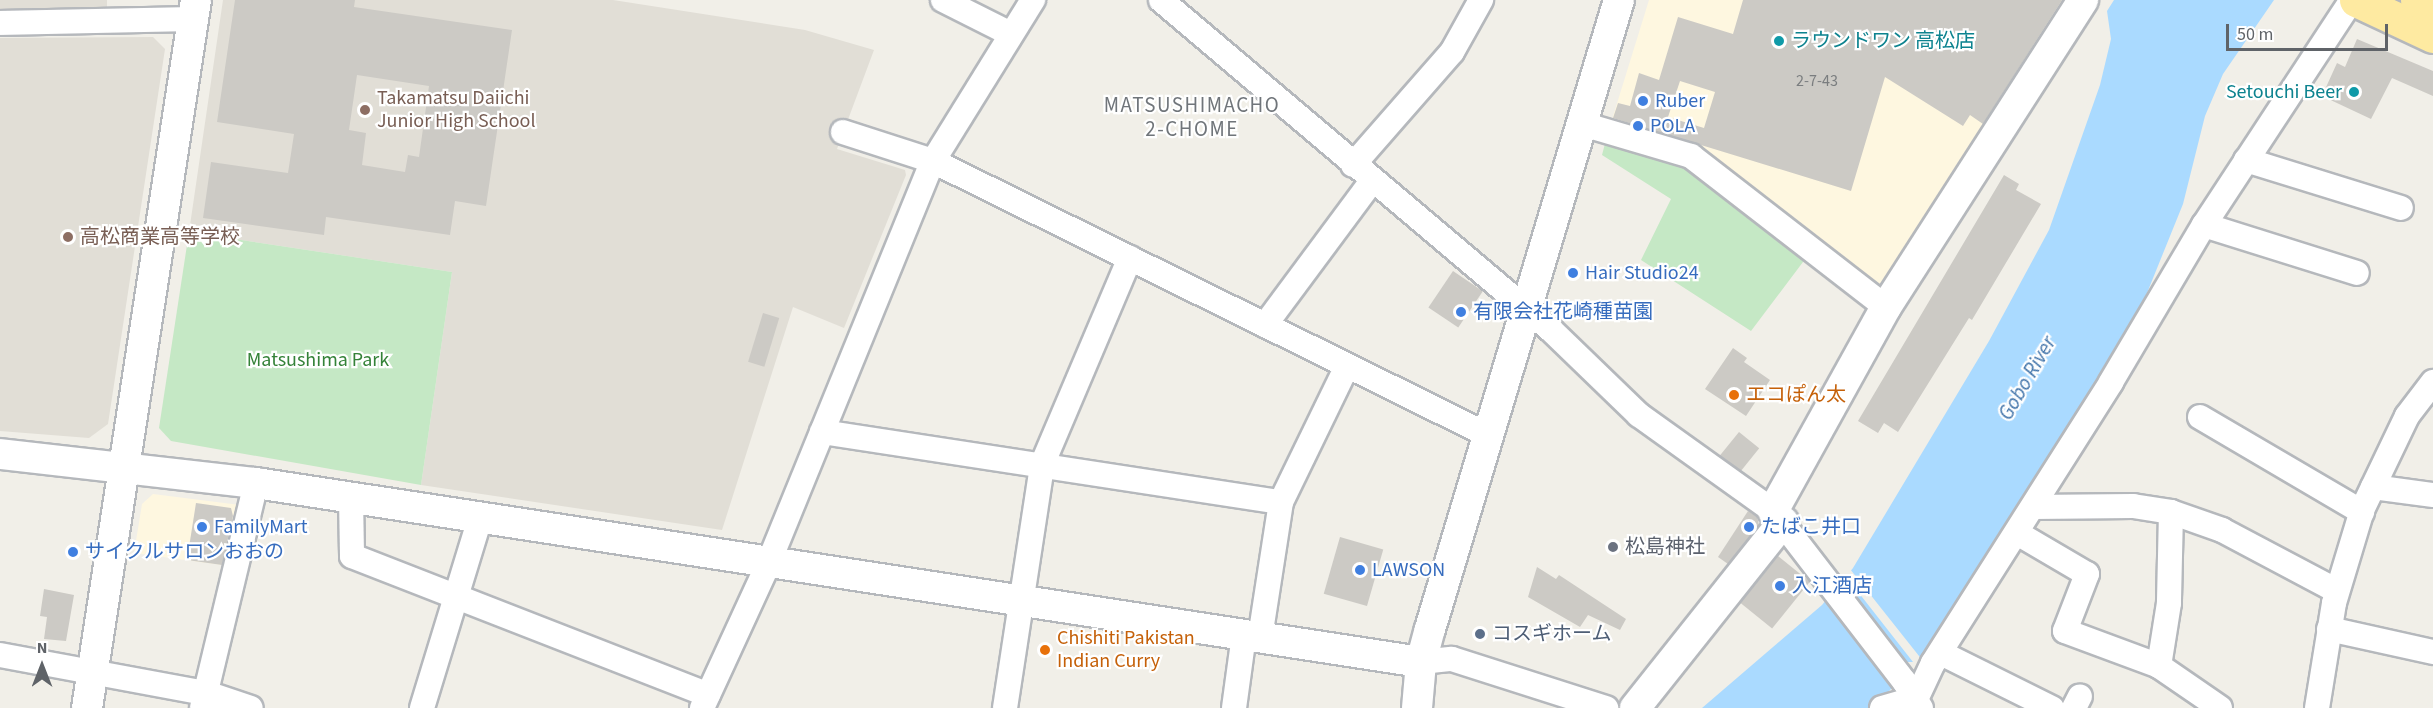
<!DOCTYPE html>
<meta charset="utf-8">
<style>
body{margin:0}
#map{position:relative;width:2433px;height:708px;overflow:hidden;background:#f1efe8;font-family:"Source Sans 3","Noto Sans JP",sans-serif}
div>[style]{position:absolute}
.commercial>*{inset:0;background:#fef7e0}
.education>*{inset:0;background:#e1ded6;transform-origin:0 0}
.green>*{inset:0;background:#c5e8c5}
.water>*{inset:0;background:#aadaff}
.pier>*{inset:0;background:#f1efe8}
.building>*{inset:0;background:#cccac5;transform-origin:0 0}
.roads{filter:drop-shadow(2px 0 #b5b8bc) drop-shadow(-2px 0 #b5b8bc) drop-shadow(0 2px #b5b8bc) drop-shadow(0 -2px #b5b8bc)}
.minor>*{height:24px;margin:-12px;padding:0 12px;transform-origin:12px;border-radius:12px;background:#fff}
.tertiary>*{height:30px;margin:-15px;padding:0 15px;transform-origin:15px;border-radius:15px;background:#fff}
.trunk>*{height:33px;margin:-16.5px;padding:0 16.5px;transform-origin:16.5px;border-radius:16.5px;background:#feeaa1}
.dots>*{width:16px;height:16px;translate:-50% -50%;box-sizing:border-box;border:3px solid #fff;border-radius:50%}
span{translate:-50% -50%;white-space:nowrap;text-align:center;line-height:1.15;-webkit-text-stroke:4.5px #fff;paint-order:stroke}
.number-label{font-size:16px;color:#7a7d7f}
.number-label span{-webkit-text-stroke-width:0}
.culture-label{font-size:20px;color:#0d838f}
.left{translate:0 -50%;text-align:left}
.right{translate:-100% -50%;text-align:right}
.education-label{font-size:20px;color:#785e54}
.shop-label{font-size:20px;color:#366cbe}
.park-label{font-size:20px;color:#348238}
.food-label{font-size:20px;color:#c56008}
.worship-label{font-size:20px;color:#5b616d}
.service-label{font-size:20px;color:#4e5e75}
.neighbourhood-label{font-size:21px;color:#70757a;letter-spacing:1.5px}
.water-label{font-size:21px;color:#4174aa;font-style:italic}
.north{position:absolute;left:12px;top:636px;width:60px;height:60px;-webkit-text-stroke:4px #fff;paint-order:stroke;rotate:0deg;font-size:16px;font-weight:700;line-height:24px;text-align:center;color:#5f6368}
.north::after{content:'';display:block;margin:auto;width:21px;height:27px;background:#5f6368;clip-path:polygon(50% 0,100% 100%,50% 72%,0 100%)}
.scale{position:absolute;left:2226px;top:24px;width:162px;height:27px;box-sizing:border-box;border:3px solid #5f6368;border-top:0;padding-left:8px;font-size:18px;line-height:21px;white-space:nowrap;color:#5f6368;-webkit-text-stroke:4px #fff;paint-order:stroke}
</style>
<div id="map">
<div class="commercial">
<div style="clip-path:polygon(1649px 0,2067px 0,1883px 288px,1875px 289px,1610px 126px)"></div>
<div style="clip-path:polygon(153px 494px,240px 505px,222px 565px,134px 553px,142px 504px)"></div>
</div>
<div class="education">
<div style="left:0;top:0;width:107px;height:9px"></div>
<div style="clip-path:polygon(223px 0,613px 0,805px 30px,874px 50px,837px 149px,905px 170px,906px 175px,844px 328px,793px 307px,722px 530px,421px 485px,452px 272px,189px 232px)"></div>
<div style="clip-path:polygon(153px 37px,165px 49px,108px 424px,89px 438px,0 431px,0 38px)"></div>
</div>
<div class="green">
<div style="clip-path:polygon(1607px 136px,1689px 161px,1809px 254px,1751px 331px,1641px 260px,1671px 199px,1602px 155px)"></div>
<div style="clip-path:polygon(189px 232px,452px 272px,421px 485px,171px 441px,159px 428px)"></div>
</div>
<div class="water">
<div style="clip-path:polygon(2114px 0,2274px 0,2223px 74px,2205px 116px,2183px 204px,2145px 298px,2124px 335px,1968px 594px,1928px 653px,1889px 691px,1868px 708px,1702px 708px,1822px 605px,1853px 568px,1989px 341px,2049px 230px,2100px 85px,2111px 39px,2107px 11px)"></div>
</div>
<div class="pier">
<div style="clip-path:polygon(1850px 569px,1923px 661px,1891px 693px,1891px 681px,1904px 662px,1913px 662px,1844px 574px)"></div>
</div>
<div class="building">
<div style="clip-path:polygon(evenodd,235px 0,355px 0,354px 7px,512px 30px,486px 206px,455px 201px,450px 235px,326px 217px,324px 235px,203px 218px,211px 162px,288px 173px,294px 134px,217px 122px,235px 0,357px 75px,429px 86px,419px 157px,408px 155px,405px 172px,362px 165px,366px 133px,349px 130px,357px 75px)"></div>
<div style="clip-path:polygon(evenodd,1743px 0,2062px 0,1983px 124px,1970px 115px,1963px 126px,1885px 77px,1851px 191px,1613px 118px,1618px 103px,1630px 106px,1639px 73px,1659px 80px,1678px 17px,1733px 34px,1743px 0,1680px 81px,1715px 92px,1704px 128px,1668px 117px,1680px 81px)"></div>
<div style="clip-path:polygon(2357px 39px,2433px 71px,2433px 96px,2392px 78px,2371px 119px,2322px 96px,2337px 63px,2345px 67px)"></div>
<div style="clip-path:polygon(2004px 175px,2019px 184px,2016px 190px,2041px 204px,1972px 320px,1969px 318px,1898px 432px,1884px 423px,1878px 433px,1858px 421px)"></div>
<div style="left:1453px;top:271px;width:36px;height:44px;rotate:34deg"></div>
<div style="left:763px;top:313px;width:17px;height:51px;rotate:17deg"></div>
<div style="clip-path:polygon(1733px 348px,1747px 358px,1744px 362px,1770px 380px,1746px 416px,1705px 389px)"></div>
<div style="left:1739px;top:432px;width:26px;height:31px;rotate:39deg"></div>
<div style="clip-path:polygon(196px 503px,231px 508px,233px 516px,222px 565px,187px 560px)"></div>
<div style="clip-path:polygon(1748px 511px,1757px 517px,1759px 525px,1728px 564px,1718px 557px)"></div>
<div style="left:1340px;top:537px;width:45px;height:59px;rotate:16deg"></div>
<div style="left:1778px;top:556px;width:41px;height:60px;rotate:39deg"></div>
<div style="clip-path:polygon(1537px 567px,1556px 579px,1559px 575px,1626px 619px,1620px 630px,1588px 615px,1580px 627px,1528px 597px)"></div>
<div style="clip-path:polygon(44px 589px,74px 595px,66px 641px,44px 639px,47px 617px,40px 616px)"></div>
</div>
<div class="roads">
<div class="minor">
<div style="left:943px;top:0;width:76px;rotate:26.6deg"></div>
<div style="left:1161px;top:0;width:511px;rotate:40.24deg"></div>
<div style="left:1551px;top:330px;width:122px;rotate:44deg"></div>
<div style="left:1639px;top:415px;width:165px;rotate:35.6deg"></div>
<div style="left:1773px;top:511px;width:215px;rotate:52.4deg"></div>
<div style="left:1904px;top:681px;width:32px;rotate:58deg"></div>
<div style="left:0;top:23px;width:193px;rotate:-1.2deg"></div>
<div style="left:1582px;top:124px;width:114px;rotate:16.4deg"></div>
<div style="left:1691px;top:156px;width:247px;rotate:37.8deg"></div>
<div style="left:843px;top:132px;width:95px;rotate:17.9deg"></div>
<div style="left:933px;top:161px;width:621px;rotate:26.28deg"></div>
<div style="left:2246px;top:160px;width:162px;rotate:17.2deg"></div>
<div style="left:1353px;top:165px;width:150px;rotate:-48.8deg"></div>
<div style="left:1452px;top:52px;width:60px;rotate:-60.9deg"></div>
<div style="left:2204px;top:225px;width:160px;rotate:17.4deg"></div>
<div style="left:1265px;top:325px;width:179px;rotate:-53.4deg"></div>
<div style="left:2200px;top:417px;width:188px;rotate:30.4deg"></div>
<div style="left:822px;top:432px;width:464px;rotate:8.7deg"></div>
<div style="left:1281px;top:502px;width:138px;rotate:98.8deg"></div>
<div style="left:2373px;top:487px;width:61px;rotate:7.6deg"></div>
<div style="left:351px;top:497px;width:59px;rotate:89deg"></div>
<div style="left:352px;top:556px;width:382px;rotate:21.3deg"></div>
<div style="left:1281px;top:502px;width:151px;rotate:-64.1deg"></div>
<div style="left:2033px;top:507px;width:100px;rotate:-0.6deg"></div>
<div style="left:2133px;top:506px;width:38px;rotate:9deg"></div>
<div style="left:2171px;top:512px;width:54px;rotate:19.4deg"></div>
<div style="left:2222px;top:530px;width:130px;rotate:27.9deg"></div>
<div style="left:2171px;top:512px;width:91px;rotate:91.3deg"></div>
<div style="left:2169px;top:603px;width:64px;rotate:99deg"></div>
<div style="left:2159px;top:666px;width:74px;rotate:34.5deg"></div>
<div style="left:2017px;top:533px;width:81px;rotate:30.4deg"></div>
<div style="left:2087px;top:574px;width:61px;rotate:111.1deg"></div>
<div style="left:2065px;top:631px;width:100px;rotate:20.4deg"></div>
<div style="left:2329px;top:629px;width:107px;rotate:12.5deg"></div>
<div style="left:1941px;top:653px;width:124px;rotate:26.4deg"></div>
<div style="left:0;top:655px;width:209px;rotate:10.5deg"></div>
<div style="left:206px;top:693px;width:47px;rotate:18.4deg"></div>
<div style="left:1421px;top:662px;width:31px;rotate:-6deg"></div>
<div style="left:1452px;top:659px;width:162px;rotate:17.7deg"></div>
<div style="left:202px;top:708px;width:231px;rotate:-76.5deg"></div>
<div style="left:422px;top:708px;width:199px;rotate:-73deg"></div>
<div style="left:702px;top:708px;width:161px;rotate:-65.3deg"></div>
<div style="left:769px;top:562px;width:433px;rotate:-67.8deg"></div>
<div style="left:933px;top:161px;width:190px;rotate:-58.2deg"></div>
<div style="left:1005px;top:708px;width:246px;rotate:-81.3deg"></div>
<div style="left:1042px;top:465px;width:225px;rotate:-67deg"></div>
<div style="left:1234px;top:708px;width:74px;rotate:-82.2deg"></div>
<div style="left:1882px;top:708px;width:35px;rotate:-16deg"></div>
<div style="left:1912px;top:708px;width:50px;rotate:-65deg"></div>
<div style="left:1933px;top:663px;width:333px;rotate:-57.6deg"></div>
<div style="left:2111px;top:382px;width:182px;rotate:-59.4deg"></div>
<div style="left:2204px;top:225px;width:269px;rotate:-56.7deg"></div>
<div style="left:2074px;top:708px;width:13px;rotate:-63deg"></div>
<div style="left:2317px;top:708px;width:106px;rotate:-80.8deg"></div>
<div style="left:2334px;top:603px;width:97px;rotate:-73.2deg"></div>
<div style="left:2362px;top:510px;width:104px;rotate:-64.4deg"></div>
<div style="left:2407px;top:416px;width:43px;rotate:-52.6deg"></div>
</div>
<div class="tertiary">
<div style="left:0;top:454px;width:258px;rotate:6.5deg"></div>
<div style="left:256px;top:483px;width:1179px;rotate:8.74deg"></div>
<div style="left:1773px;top:511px;width:233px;rotate:-61deg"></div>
<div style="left:1886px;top:307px;width:365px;rotate:-57.3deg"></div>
<div style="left:87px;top:708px;width:716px;rotate:-81.25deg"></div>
<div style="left:1417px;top:708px;width:46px;rotate:-85deg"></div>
<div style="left:1421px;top:662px;width:34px;rotate:-75deg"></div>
<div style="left:1430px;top:629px;width:657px;rotate:-73.28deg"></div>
<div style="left:1635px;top:708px;width:238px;rotate:-51.5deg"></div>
</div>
<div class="trunk">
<div style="left:2356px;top:0;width:85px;rotate:25.1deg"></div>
<div style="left:2417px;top:0;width:17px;rotate:24deg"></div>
</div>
</div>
<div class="dots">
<div style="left:1779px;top:41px;background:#0f9aa8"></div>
<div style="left:2354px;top:92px;background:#0f9aa8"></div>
<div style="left:1643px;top:101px;background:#3f7fe0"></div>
<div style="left:365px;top:110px;background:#8d6e63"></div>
<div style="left:1638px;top:126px;background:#3f7fe0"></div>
<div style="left:68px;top:237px;background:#8d6e63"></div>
<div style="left:1573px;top:273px;background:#3f7fe0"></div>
<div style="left:1461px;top:312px;background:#3f7fe0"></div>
<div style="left:1734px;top:395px;background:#e8710a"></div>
<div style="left:202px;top:527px;background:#3f7fe0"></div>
<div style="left:1749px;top:527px;background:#3f7fe0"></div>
<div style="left:1613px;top:547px;background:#6b7280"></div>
<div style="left:73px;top:552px;background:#3f7fe0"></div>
<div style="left:1360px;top:570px;background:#3f7fe0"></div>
<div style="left:1780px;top:586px;background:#3f7fe0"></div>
<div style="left:1480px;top:634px;background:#5c6f8a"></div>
<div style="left:1045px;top:650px;background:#e8710a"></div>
</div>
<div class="number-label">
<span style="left:1817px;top:81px">2-7-43</span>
</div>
<div class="culture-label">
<span class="left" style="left:1791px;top:41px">ラウンドワン 高松店</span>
<span class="right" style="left:2342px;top:92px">Setouchi Beer</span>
</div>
<div class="education-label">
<span class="left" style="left:377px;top:110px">Takamatsu Daiichi<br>Junior High School</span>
<span class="left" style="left:80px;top:237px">高松商業高等学校</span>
</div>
<div class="shop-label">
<span class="left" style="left:1655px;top:101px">Ruber</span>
<span class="left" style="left:1650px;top:126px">POLA</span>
<span class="left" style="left:1585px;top:273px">Hair Studio24</span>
<span class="left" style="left:1473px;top:312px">有限会社花崎種苗園</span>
<span class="left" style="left:214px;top:527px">FamilyMart</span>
<span class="left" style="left:1761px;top:527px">たばこ井口</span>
<span class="left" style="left:85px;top:552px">サイクルサロンおおの</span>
<span class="left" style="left:1372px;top:570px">LAWSON</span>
<span class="left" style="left:1792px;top:586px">入江酒店</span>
</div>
<div class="park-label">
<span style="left:318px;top:360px">Matsushima Park</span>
</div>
<div class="food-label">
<span class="left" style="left:1746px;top:395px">エコぽん太</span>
<span class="left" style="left:1057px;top:650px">Chishiti Pakistan<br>Indian Curry</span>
</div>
<div class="worship-label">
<span class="left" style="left:1625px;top:547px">松島神社</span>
</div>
<div class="service-label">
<span class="left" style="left:1492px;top:634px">コスギホーム</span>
</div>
<div class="neighbourhood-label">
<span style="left:1192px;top:117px">MATSUSHIMACHO<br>2-CHOME</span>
</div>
<div class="water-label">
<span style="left:2027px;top:378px;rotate:-60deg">Gobo River</span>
</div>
<div class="north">N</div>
<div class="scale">50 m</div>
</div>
